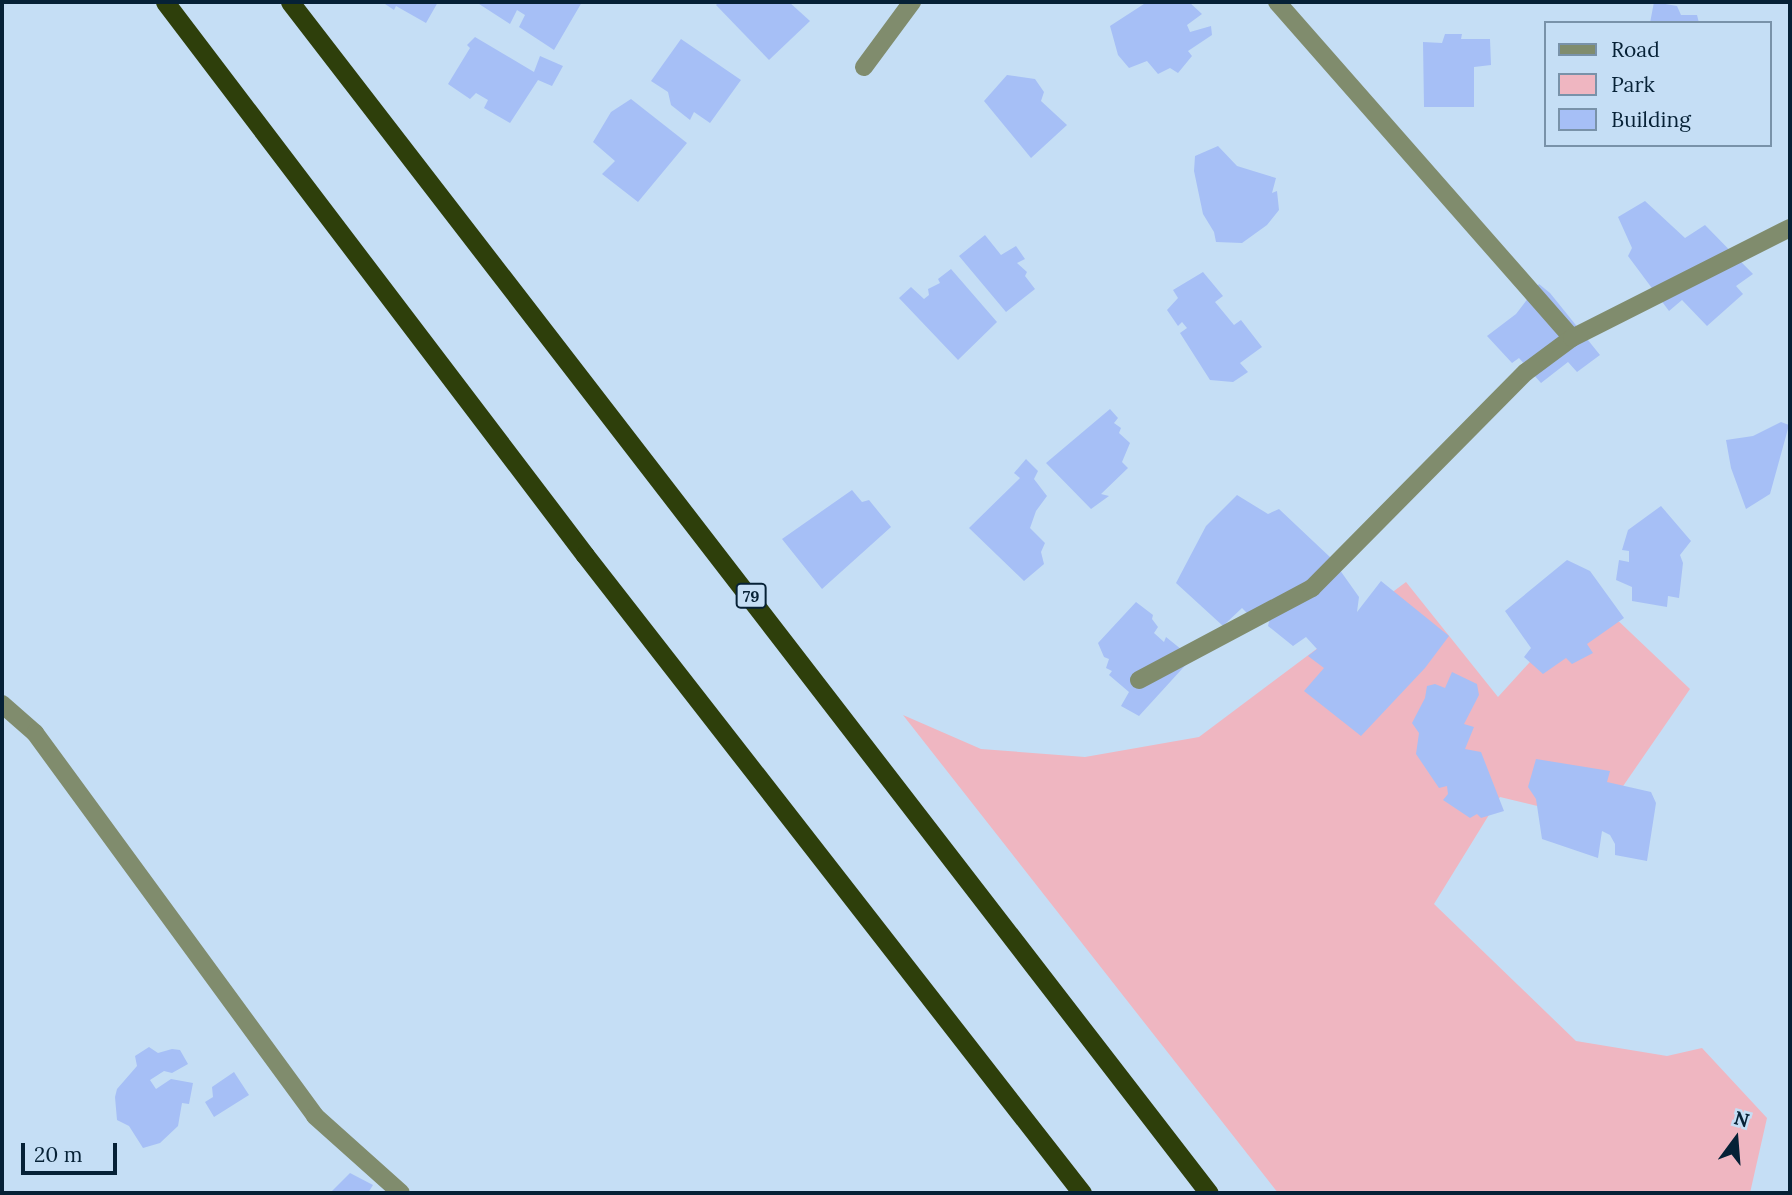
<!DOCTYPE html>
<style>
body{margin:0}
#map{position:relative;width:1792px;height:1195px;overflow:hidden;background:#c5def5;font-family:Lora,serif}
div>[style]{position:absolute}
.green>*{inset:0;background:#efb6c1}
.building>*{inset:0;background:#a6bff6}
.minor>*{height:18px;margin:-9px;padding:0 9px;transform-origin:9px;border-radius:9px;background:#808c6d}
.trunk>*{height:19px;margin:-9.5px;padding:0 9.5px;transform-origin:9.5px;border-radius:9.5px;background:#2e3f0b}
span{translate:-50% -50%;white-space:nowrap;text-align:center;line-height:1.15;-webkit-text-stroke:7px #c5def5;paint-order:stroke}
.shield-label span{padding:2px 5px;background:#c5def5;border:2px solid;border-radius:5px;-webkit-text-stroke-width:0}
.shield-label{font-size:16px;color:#062136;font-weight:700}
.frame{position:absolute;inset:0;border:4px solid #062136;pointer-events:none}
.legend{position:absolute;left:1544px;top:21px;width:228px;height:126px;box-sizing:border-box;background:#c5def5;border:2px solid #7992a9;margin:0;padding:9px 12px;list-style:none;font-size:21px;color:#062136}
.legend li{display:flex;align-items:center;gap:14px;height:35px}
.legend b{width:35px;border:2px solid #7992a9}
.north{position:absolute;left:1701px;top:1104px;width:70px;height:70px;-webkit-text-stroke:5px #c5def5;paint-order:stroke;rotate:16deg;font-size:19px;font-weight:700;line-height:28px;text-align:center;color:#062136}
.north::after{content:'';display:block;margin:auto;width:24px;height:32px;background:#062136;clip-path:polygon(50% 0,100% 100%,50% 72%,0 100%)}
.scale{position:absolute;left:21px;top:1143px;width:96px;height:32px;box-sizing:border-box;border:4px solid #062136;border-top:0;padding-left:9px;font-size:21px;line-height:24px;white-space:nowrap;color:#062136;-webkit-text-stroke:5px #c5def5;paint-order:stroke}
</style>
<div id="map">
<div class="green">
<div style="clip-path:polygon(1406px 582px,1498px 697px,1591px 595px,1690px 689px,1599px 821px,1500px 797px,1434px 904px,1576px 1041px,1667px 1056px,1702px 1048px,1767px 1118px,1750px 1193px,1278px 1193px,903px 715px,981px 749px,1085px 757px,1199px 737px)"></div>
</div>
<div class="building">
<div style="clip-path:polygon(382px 2px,438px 2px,426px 23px,396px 6px,394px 10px)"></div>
<div style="clip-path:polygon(476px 2px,582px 2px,554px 50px,519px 27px,525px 15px,517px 10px,510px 24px)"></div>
<div style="clip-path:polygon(719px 2px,789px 2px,810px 21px,769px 60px,716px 5px)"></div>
<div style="clip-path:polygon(1147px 2px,1189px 2px,1202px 14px,1187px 25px,1190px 32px,1211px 26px,1212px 35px,1188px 51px,1192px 56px,1178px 73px,1170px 68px,1158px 74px,1147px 61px,1129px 68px,1118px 55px,1110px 26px)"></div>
<div style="clip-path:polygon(1654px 2px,1677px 6px,1681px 15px,1697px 15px,1699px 23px,1650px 23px)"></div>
<div style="clip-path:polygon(1445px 34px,1462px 34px,1461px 39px,1490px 39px,1491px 65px,1474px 67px,1474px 107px,1424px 107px,1423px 42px,1442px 43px)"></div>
<div style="clip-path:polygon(475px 37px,534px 72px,540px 56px,563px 66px,552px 86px,538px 80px,510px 123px,484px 108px,488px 100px,476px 93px,470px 99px,448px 84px,470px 48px,467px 45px)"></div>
<div style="clip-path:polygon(681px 39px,741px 80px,710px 123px,694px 112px,690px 120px,671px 105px,668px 92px,651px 81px)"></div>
<div style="clip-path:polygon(1007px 75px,1035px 79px,1044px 92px,1041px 101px,1067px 125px,1031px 158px,984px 101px)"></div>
<div style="clip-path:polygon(631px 99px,687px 143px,638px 202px,602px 174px,615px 161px,593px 142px,611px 112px)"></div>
<div style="clip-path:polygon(1218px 146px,1237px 166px,1276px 178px,1272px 193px,1277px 191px,1279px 210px,1267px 225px,1242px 243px,1216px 242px,1214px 232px,1203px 214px,1194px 171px,1195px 156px)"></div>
<div style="clip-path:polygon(1645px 201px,1685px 238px,1705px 225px,1753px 274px,1736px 286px,1743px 294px,1707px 326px,1682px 300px,1669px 311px,1628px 256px,1632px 248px,1618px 217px)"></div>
<div style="clip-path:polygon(985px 235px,1001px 255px,1016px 246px,1025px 259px,1017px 263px,1027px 272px,1025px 276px,1035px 289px,1006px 312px,959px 256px)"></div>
<div style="clip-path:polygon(951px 269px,997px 322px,958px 360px,899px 298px,911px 287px,924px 299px,929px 295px,928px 289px,940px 283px,938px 279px)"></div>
<div style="clip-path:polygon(1203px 272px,1223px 296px,1215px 302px,1234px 325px,1241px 320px,1262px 347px,1240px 363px,1248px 372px,1233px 382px,1210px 380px,1180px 333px,1187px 328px,1182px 322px,1178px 326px,1167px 310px,1178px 298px,1173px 290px)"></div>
<div style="clip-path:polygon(1539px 284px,1550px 293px,1600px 355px,1577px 372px,1568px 362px,1541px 383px,1519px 358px,1512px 363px,1487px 336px,1516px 314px)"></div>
<div style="clip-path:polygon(1110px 409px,1118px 418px,1114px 423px,1121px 428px,1119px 433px,1130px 443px,1122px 462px,1128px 468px,1101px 494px,1109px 496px,1091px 509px,1046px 463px)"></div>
<div style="clip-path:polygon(1781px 422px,1789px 425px,1770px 494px,1746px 509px,1731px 468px,1726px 440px,1753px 436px)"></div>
<div style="clip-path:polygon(1026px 459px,1038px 471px,1034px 479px,1047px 496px,1036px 511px,1030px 528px,1045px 543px,1041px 552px,1044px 564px,1024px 581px,969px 528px,1020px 478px,1014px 473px)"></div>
<div style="clip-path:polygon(852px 490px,862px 502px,869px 500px,891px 527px,822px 589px,782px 539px)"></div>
<div style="clip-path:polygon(1237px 495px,1268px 514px,1279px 509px,1332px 559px,1359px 597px,1357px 612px,1381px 581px,1449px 636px,1425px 668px,1361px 736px,1304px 691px,1324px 668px,1308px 656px,1317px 649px,1306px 637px,1293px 646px,1268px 626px,1272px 610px,1249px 615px,1242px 608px,1223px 626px,1176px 583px,1206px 526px)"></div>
<div style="clip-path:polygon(1661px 506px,1691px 541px,1680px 555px,1683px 563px,1679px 598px,1668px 596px,1667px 607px,1632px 601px,1632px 587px,1616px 580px,1619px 560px,1629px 562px,1629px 551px,1622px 550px,1628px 530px)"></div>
<div style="clip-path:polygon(1567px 560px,1590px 571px,1624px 618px,1587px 644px,1593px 653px,1572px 664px,1566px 658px,1543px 674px,1524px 657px,1531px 648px,1505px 611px)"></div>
<div style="clip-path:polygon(1136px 602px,1153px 615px,1152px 619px,1158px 627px,1154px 633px,1164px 642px,1166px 637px,1192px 658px,1139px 716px,1121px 706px,1129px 692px,1109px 675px,1112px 671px,1106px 668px,1109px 659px,1104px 657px,1098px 643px)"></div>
<div style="clip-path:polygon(1452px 672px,1477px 684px,1479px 695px,1464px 724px,1474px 727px,1465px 749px,1481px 752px,1504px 811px,1481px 818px,1477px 814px,1470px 818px,1443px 800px,1448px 794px,1447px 786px,1439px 788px,1416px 754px,1419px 733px,1412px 723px,1425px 698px,1427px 686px,1435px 684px,1445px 688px)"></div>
<div style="clip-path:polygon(1536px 759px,1610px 771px,1607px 782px,1651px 792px,1656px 803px,1647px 861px,1615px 855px,1615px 844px,1610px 835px,1602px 831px,1598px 858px,1542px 839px,1536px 799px,1528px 787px)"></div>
<div style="clip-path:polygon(149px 1047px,158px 1053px,172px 1049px,180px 1050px,188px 1064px,172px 1073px,164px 1071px,150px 1080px,156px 1089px,171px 1079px,193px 1083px,189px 1104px,182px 1103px,178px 1126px,160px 1143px,143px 1148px,129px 1126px,117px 1120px,115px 1097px,117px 1089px,137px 1066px,135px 1056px)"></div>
<div style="clip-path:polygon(234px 1072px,249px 1095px,214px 1117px,205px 1102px,213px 1097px,212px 1087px)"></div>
<div style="clip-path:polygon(350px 1173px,373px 1185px,368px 1193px,330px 1193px)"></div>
</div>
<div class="minor">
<div style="left:1277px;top:2px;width:447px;rotate:48.7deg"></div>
<div style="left:864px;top:67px;width:81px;rotate:-53.6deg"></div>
<div style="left:1139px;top:680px;width:196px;rotate:-28deg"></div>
<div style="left:1312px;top:588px;width:304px;rotate:-45.3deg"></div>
<div style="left:1526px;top:372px;width:57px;rotate:-36.5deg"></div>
<div style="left:1572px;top:338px;width:244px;rotate:-26.8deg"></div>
<div style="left:2px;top:704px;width:44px;rotate:41.3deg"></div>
<div style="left:35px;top:733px;width:474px;rotate:53.8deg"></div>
<div style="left:315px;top:1116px;width:115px;rotate:41.8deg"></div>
</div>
<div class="trunk">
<div style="left:165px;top:2px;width:694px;rotate:52.78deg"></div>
<div style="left:585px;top:555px;width:809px;rotate:52.08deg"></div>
<div style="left:290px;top:2px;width:1504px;rotate:52.35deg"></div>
</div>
<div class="shield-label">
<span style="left:751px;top:596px">79</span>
</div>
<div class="frame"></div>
<ul class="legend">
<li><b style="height:9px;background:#808c6d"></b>Road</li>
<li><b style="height:19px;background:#efb6c1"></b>Park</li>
<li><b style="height:19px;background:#a6bff6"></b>Building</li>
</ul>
<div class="north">N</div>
<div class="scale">20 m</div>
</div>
